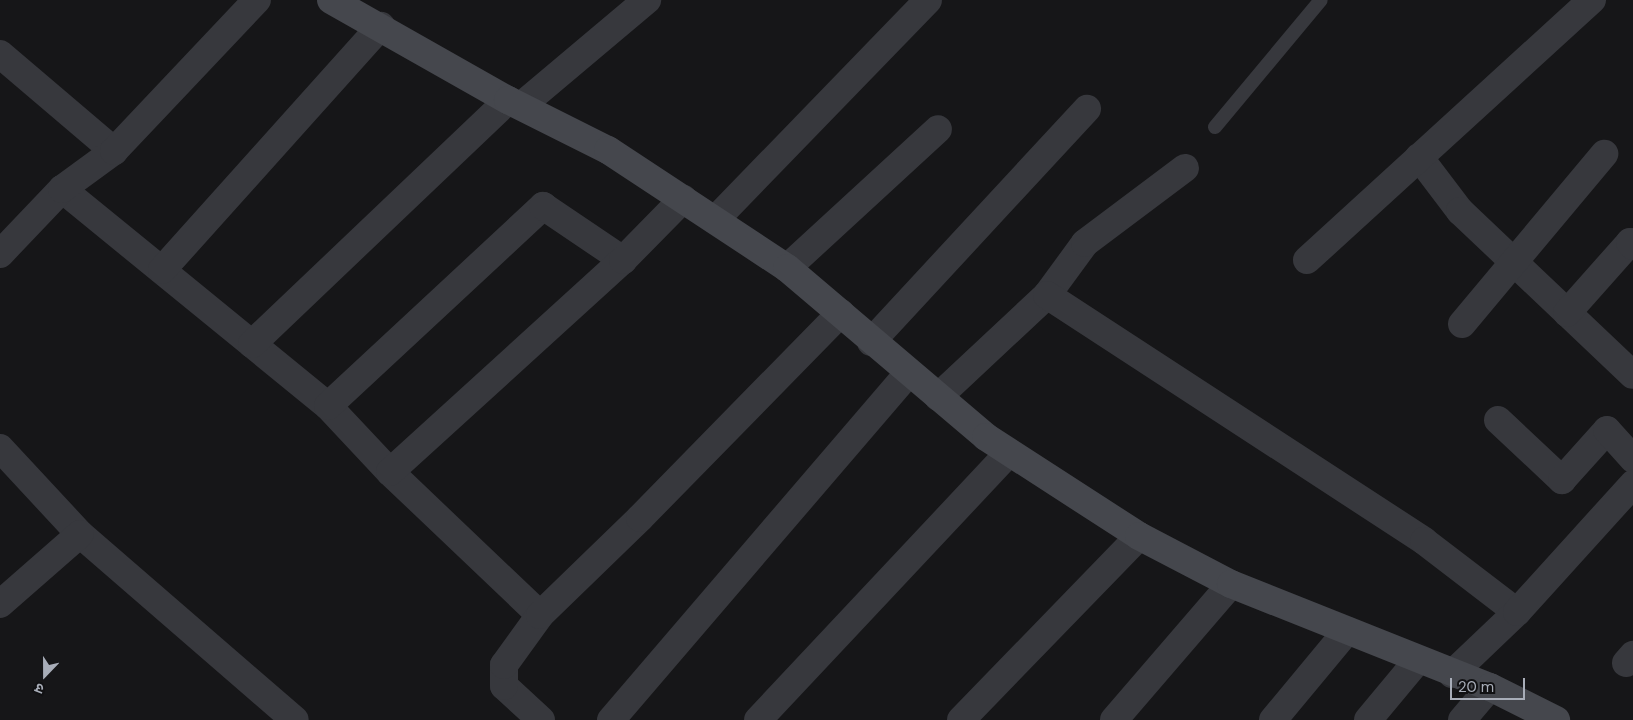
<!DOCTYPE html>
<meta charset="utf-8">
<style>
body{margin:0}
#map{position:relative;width:1633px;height:720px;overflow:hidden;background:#161618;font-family:"DM Sans","Noto Sans Devanagari",sans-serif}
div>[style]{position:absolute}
.lane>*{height:14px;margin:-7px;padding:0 7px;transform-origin:7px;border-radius:7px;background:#37383d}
.street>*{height:28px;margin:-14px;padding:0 14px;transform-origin:14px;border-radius:14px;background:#37383d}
.secondary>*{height:28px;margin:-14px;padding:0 14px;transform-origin:14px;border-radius:14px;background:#45474d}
span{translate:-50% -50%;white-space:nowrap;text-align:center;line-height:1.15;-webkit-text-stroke:4px #111113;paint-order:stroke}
.north{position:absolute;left:20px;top:650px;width:50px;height:50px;-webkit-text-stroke:4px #111113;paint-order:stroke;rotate:202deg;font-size:14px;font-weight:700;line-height:20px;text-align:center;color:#a8adb8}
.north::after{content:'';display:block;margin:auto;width:18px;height:22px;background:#a8adb8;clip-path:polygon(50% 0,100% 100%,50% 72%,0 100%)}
.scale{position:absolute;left:1450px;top:678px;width:75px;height:22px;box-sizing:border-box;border:2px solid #a8adb8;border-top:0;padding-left:6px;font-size:15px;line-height:18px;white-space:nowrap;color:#a8adb8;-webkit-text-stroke:4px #111113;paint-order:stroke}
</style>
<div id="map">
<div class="lane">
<div style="left:1215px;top:127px;width:165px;rotate:-50.2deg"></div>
</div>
<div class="street">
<div style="left:0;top:54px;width:150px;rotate:40.4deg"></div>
<div style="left:521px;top:106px;width:165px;rotate:-40.1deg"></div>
<div style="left:1419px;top:157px;width:68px;rotate:52.8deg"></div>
<div style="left:1460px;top:211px;width:238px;rotate:43.5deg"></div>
<div style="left:62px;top:189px;width:343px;rotate:39.2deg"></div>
<div style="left:328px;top:406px;width:91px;rotate:46.8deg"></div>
<div style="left:390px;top:472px;width:207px;rotate:43.6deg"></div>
<div style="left:715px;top:220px;width:306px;rotate:-45.9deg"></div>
<div style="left:0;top:254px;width:90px;rotate:-46.4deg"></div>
<div style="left:62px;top:189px;width:64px;rotate:-36.2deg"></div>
<div style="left:114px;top:151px;width:208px;rotate:-46.6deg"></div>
<div style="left:1307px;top:260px;width:386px;rotate:-42.4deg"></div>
<div style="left:787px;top:268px;width:205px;rotate:-42.6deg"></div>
<div style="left:162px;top:270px;width:328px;rotate:-48.1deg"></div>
<div style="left:1047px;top:295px;width:64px;rotate:-53.8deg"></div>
<div style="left:1085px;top:243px;width:125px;rotate:-36.9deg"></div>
<div style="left:1567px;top:313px;width:95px;rotate:-48.4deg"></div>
<div style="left:1630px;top:242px;width:5px;rotate:53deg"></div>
<div style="left:1462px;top:324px;width:222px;rotate:-50.1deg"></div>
<div style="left:871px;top:342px;width:318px;rotate:-47.2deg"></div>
<div style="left:252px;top:344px;width:354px;rotate:-43.6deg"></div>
<div style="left:938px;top:397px;width:149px;rotate:-43.1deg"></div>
<div style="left:1047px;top:295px;width:450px;rotate:33.1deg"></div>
<div style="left:1424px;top:541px;width:117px;rotate:37.4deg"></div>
<div style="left:328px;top:406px;width:294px;rotate:-42.9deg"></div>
<div style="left:543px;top:206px;width:97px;rotate:34deg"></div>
<div style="left:1498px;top:420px;width:88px;rotate:43.2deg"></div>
<div style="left:1562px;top:480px;width:67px;rotate:-48deg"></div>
<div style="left:1607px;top:430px;width:39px;rotate:48deg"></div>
<div style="left:0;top:448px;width:117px;rotate:47.1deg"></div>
<div style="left:80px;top:534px;width:284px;rotate:40.9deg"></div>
<div style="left:390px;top:472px;width:315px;rotate:-42.3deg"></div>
<div style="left:623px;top:260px;width:86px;rotate:-45.5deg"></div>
<div style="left:0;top:604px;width:106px;rotate:-41.2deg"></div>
<div style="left:1626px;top:663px;width:11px;rotate:-49deg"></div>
<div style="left:1452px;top:674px;width:90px;rotate:-43.6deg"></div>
<div style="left:1517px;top:612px;width:173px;rotate:-47.8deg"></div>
<div style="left:541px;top:720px;width:50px;rotate:-137.4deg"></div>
<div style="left:504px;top:686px;width:21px;rotate:-90deg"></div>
<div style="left:504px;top:665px;width:62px;rotate:-54.2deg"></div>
<div style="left:540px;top:615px;width:139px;rotate:-44.1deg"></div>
<div style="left:640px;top:518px;width:287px;rotate:-45.6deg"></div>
<div style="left:611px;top:720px;width:456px;rotate:-49.4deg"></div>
<div style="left:758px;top:720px;width:366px;rotate:-46.8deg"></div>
<div style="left:961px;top:720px;width:256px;rotate:-45.9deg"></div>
<div style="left:1114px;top:720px;width:179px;rotate:-49.3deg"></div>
<div style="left:1273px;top:720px;width:116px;rotate:-50.3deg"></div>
<div style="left:1368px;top:720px;width:78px;rotate:-50.2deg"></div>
<div style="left:1462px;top:720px;width:43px;rotate:-49.7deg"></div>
</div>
<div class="secondary">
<div style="left:331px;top:0;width:203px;rotate:29.5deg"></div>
<div style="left:508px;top:100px;width:112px;rotate:26.6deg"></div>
<div style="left:608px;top:150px;width:214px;rotate:33.4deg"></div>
<div style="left:787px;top:268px;width:261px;rotate:40.3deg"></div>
<div style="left:986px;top:437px;width:182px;rotate:32.9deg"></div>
<div style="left:1139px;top:536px;width:104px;rotate:27.6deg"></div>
<div style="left:1231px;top:584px;width:279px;rotate:21.7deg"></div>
<div style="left:1490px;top:687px;width:74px;rotate:26.6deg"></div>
</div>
<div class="north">उ</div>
<div class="scale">20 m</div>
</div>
